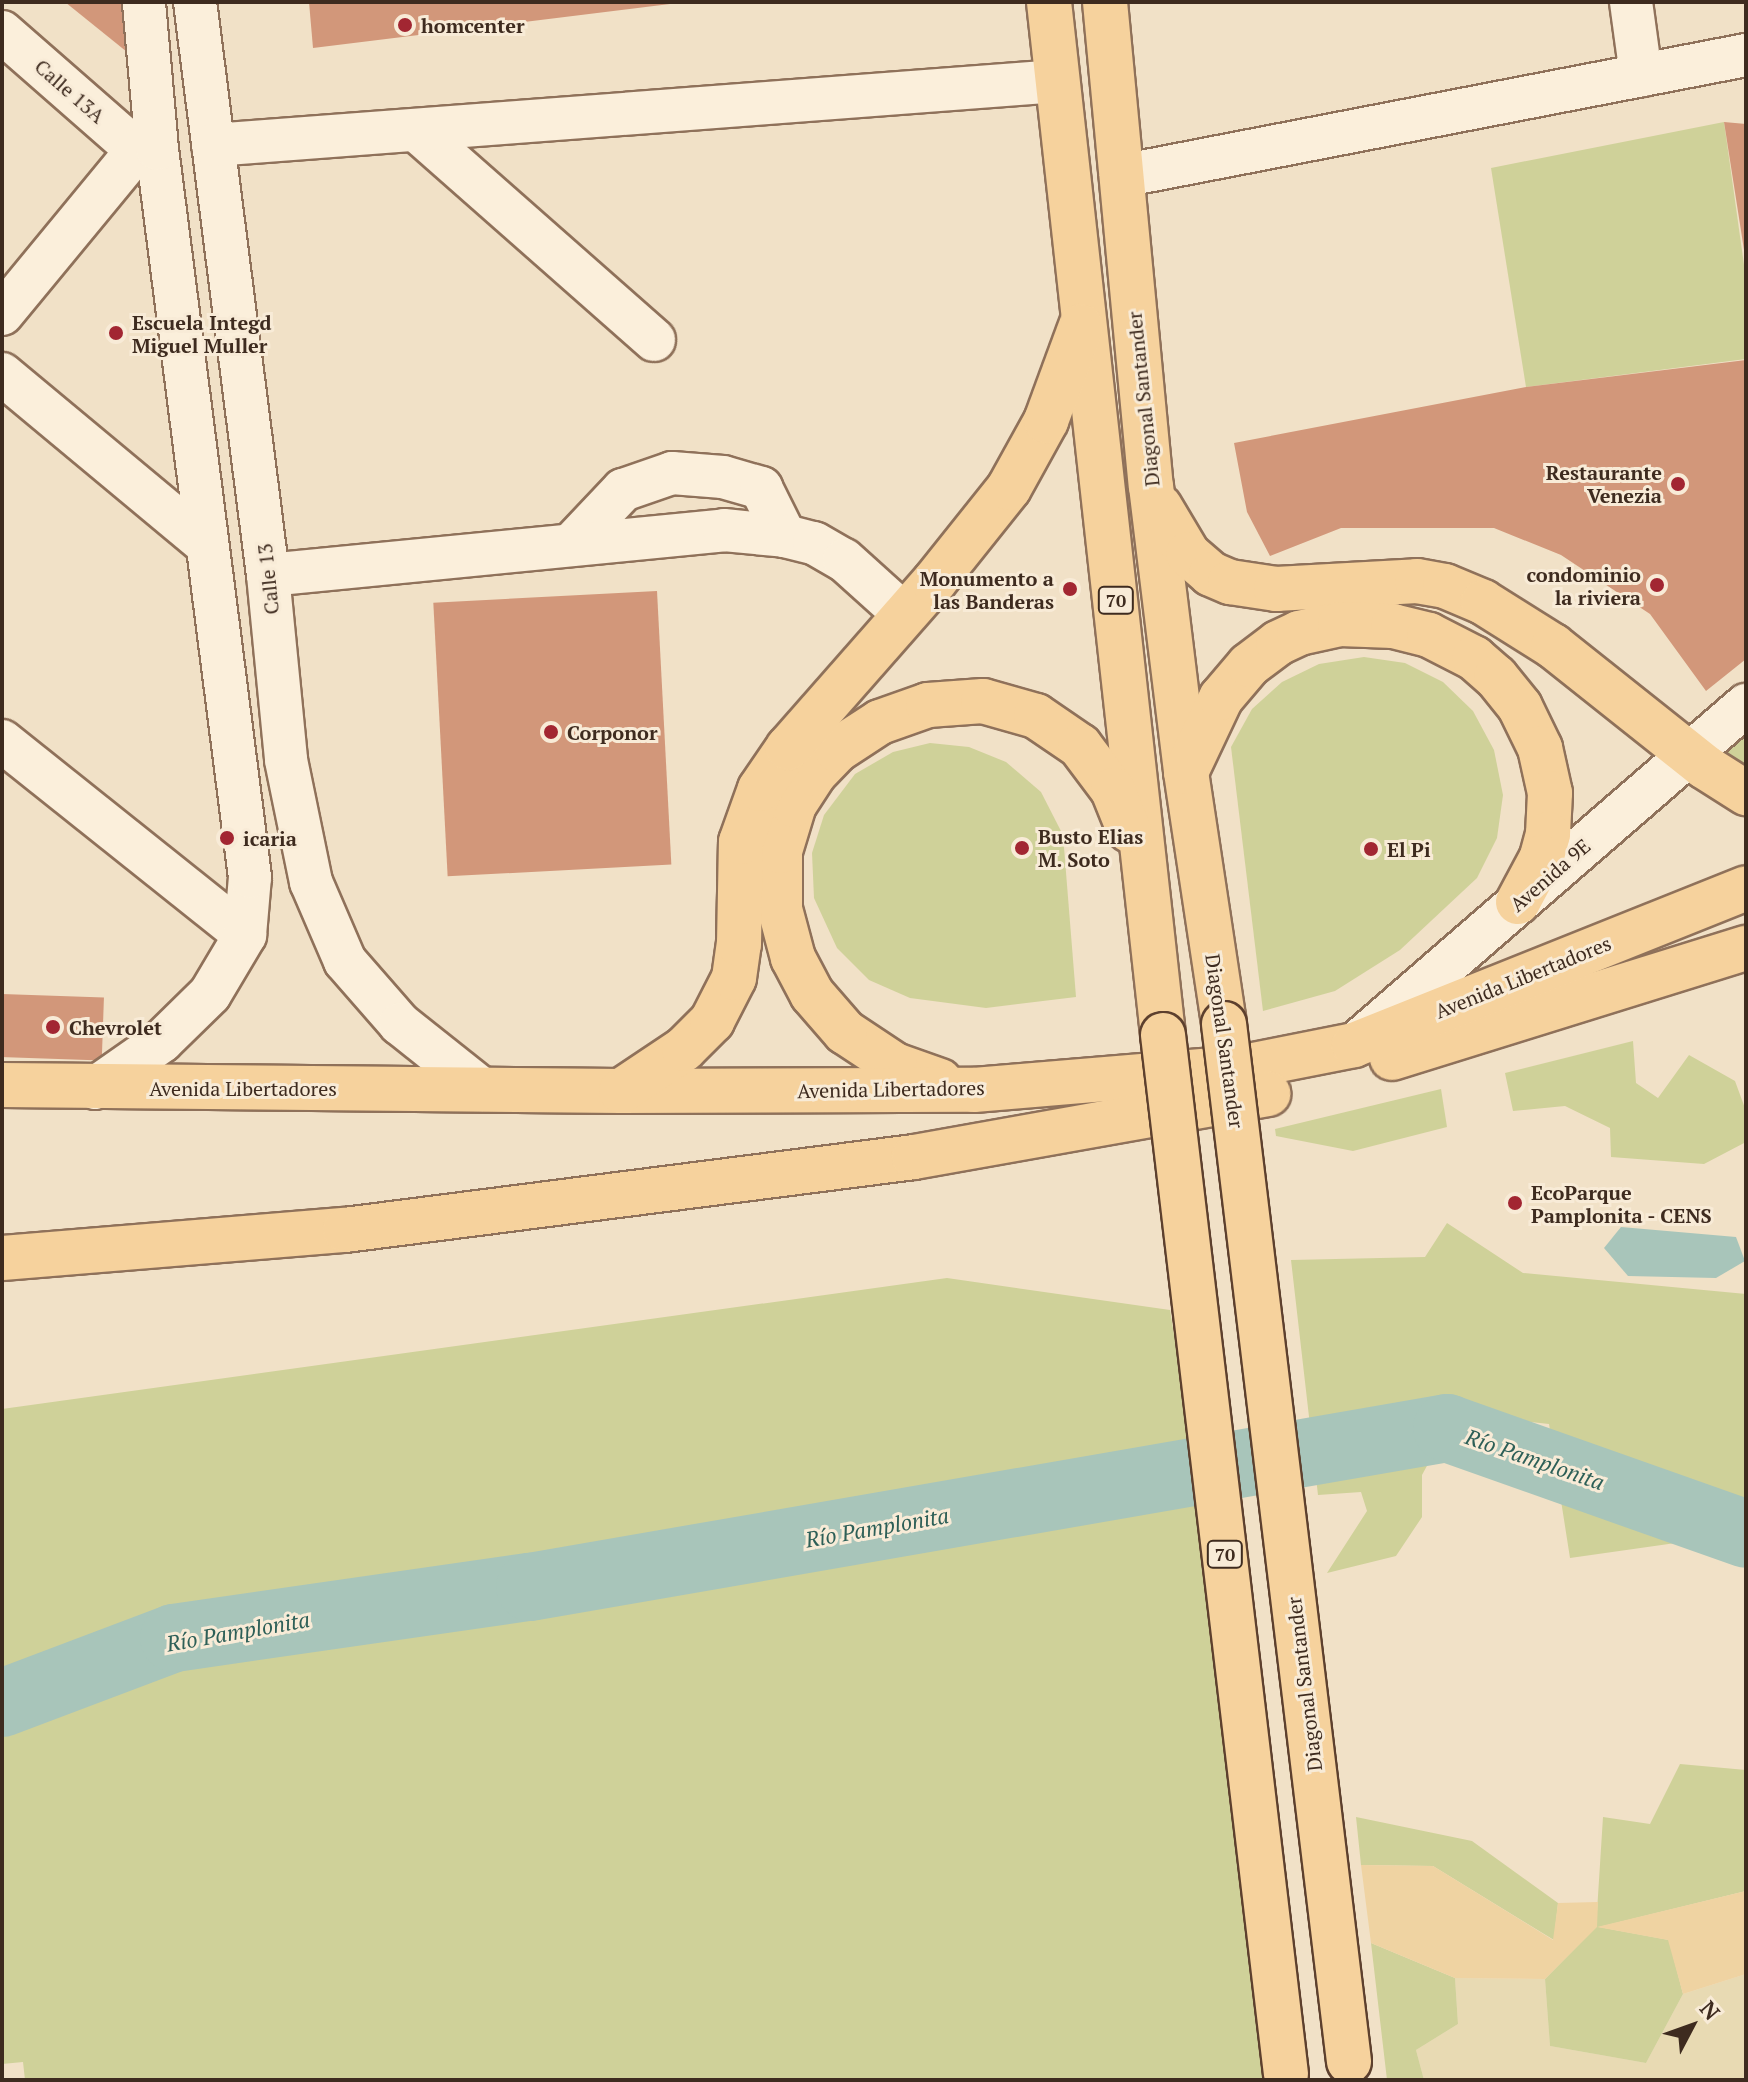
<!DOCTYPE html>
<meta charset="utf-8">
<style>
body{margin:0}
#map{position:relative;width:1748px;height:2082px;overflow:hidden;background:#f1e1c7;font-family:"PT Serif",serif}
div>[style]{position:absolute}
.farmland>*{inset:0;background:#e8dab3}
.green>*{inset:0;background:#cfd199}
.sand>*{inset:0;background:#efd3a2}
.water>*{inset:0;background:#a8c5ba}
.river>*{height:68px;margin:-34px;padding:0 34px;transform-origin:34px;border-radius:34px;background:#a8c5ba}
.building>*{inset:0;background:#d2977a;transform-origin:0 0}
.roads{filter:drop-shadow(2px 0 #8f715a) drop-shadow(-2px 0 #8f715a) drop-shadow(0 2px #8f715a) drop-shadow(0 -2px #8f715a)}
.minor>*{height:42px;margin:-21px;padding:0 21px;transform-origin:21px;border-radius:21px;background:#fbefdb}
.major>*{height:44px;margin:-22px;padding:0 22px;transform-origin:22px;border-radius:22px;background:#f6d29d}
.bridges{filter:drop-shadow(2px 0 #5d402e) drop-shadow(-2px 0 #5d402e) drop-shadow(0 2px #5d402e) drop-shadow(0 -2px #5d402e)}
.major-bridge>*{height:44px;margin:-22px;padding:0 22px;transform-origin:22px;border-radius:22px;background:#f6d29d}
.dots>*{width:22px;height:22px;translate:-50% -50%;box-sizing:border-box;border:4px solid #f8ebd7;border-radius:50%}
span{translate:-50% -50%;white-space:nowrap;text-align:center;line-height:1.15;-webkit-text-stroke:6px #f8ebd7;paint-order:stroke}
.shield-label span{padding:2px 6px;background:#f8ebd7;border:2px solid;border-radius:6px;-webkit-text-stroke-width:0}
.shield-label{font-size:18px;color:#3e2b1f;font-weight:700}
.poi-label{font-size:20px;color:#3e2b1f;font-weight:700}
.left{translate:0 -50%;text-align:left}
.right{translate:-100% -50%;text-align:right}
.street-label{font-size:20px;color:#3e2b1f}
.water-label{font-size:22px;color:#2d5f57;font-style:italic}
.frame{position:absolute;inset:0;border:4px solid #3e2b1f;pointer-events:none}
.north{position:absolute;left:1652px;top:1986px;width:80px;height:80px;-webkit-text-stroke:6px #f8ebd7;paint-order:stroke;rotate:49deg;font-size:22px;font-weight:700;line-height:32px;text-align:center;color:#3e2b1f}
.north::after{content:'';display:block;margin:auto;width:28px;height:36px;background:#3e2b1f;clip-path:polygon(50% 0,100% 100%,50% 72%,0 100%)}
</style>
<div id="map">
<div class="farmland">
<div style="clip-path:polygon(1746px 1974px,1746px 2080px,1424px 2080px,1416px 2050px,1458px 2024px,1455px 1978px,1545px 1979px,1550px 2046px,1646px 2063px,1683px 1994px)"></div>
</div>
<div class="green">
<div style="clip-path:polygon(1724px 122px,1746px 279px,1746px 359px,1526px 387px,1491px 168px)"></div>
<div style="clip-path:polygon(1364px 657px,1405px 663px,1443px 682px,1473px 711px,1494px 750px,1503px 795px,1497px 838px,1477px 878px,1400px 950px,1335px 991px,1263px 1011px,1231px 747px,1252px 709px,1282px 682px,1319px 664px)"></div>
<div style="clip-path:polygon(1746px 720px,1746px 776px,1712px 751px)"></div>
<div style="clip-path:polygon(930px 743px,969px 747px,1006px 762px,1041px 792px,1063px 835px,1076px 997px,986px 1008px,910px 998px,869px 980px,837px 948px,814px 898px,812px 853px,824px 815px,855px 774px,893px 752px)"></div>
<div style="clip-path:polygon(1633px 1041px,1636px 1083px,1658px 1098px,1689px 1055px,1735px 1081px,1746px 1111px,1746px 1142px,1704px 1164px,1611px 1157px,1610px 1128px,1565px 1106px,1513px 1111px,1505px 1073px)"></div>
<div style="clip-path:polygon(1441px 1089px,1447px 1127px,1353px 1151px,1276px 1136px,1275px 1129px)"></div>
<div style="clip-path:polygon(1447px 1223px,1523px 1273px,1746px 1294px,1746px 1533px,1570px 1558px,1549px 1424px,1455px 1414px,1422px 1475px,1422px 1517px,1396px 1556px,1327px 1573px,1367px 1511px,1361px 1492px,1318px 1495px,1291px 1260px,1425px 1257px)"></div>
<div style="clip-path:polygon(947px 1278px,1170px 1310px,1295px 2080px,25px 2080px,23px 2062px,2px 2064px,2px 1409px)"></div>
<div style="clip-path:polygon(1680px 1764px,1746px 1770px,1746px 1891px,1599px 1927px,1669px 1940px,1683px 1994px,1646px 2063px,1550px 2046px,1545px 1979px,1596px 1927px,1603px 1817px,1650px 1824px)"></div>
<div style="clip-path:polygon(1356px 1817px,1472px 1841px,1558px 1903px,1554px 1940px,1433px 1866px,1361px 1865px)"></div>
<div style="clip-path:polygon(1371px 1943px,1455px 1978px,1458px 2024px,1416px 2050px,1424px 2080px,1387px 2080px)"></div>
</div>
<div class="sand">
<div style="clip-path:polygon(1361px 1865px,1433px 1866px,1553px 1940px,1558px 1903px,1598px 1902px,1597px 1927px,1746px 1891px,1746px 1974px,1683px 1994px,1668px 1940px,1597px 1927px,1545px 1979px,1455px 1978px,1371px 1943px)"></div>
</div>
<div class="water">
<div style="clip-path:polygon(1621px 1227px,1736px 1237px,1745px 1261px,1716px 1278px,1628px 1276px,1604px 1248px)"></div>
</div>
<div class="river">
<div style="left:2px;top:1703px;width:184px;rotate:-20.7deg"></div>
<div style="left:174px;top:1638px;width:360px;rotate:-8.2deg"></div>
<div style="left:530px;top:1587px;width:931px;rotate:-9.84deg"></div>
<div style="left:1447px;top:1428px;width:317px;rotate:19.5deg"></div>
</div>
<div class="building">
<div style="clip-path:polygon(65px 2px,125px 2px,132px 56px)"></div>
<div style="clip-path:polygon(309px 2px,669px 2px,670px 4px,313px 48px)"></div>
<div style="clip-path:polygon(1724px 122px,1746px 124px,1746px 250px,1744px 250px)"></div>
<div style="clip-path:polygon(1746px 360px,1746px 659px,1706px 691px,1650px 614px,1561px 555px,1494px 528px,1341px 528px,1270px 556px,1247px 512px,1234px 443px,1526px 387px)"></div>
<div style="left:657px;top:591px;width:274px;height:224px;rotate:87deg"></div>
<div style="left:2px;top:994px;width:102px;height:63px;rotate:2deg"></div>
</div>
<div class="roads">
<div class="minor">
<div style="left:195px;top:2px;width:578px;rotate:82.74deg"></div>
<div style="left:268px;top:575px;width:186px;rotate:84.4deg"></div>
<div style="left:286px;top:760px;width:125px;rotate:78.4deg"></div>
<div style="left:311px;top:882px;width:86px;rotate:66.7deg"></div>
<div style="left:345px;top:961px;width:84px;rotate:48.9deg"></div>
<div style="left:400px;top:1024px;width:106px;rotate:38.5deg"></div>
<div style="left:1631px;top:2px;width:74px;rotate:82.2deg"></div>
<div style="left:2px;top:32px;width:179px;rotate:41.2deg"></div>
<div style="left:417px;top:131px;width:316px;rotate:41.4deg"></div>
<div style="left:213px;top:145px;width:847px;rotate:-4.33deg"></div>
<div style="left:1121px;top:176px;width:637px;rotate:-10.96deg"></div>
<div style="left:2px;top:314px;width:212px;rotate:-50.5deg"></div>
<div style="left:137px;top:150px;width:20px;rotate:-3deg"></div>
<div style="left:2px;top:374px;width:264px;rotate:39.8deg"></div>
<div style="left:571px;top:545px;width:76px;rotate:-46.6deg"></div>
<div style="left:623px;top:490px;width:52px;rotate:-19.1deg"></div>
<div style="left:672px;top:473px;width:51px;rotate:4.5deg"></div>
<div style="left:723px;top:477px;width:40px;rotate:16deg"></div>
<div style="left:761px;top:488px;width:54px;rotate:63.4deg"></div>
<div style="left:268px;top:575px;width:458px;rotate:-5.6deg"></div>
<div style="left:724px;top:530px;width:61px;rotate:5.6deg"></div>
<div style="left:785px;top:536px;width:30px;rotate:14deg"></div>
<div style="left:814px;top:543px;width:34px;rotate:30deg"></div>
<div style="left:844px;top:560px;width:81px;rotate:42deg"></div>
<div style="left:2px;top:741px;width:311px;rotate:38.6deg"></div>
<div style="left:1361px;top:1039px;width:510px;rotate:-40.94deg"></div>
<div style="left:95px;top:1088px;width:82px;rotate:-35deg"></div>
<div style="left:162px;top:1041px;width:67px;rotate:-44.4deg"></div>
<div style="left:210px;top:994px;width:69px;rotate:-59.3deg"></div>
<div style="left:245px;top:935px;width:58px;rotate:-85.1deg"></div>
<div style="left:250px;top:877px;width:734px;rotate:-97.28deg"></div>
<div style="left:157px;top:149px;width:148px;rotate:-95.1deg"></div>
</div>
<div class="major">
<div style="left:1049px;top:2px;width:1039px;rotate:83.7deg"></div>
<div style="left:1105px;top:2px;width:486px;rotate:84.6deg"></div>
<div style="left:1151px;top:486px;width:288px;rotate:83deg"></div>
<div style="left:1186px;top:772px;width:255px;rotate:81.4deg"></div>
<div style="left:1160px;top:507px;width:55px;rotate:59.2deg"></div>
<div style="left:1188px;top:554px;width:30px;rotate:41deg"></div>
<div style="left:1211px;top:574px;width:21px;rotate:23deg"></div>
<div style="left:1230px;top:582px;width:47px;rotate:8.7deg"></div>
<div style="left:1276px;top:589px;width:141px;rotate:-3.2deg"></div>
<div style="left:1417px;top:581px;width:28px;rotate:10deg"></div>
<div style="left:1445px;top:586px;width:41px;rotate:22.8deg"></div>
<div style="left:1483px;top:602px;width:83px;rotate:32.2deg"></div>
<div style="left:1553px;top:646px;width:194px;rotate:38.5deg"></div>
<div style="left:1705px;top:767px;width:49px;rotate:32.4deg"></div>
<div style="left:1186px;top:772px;width:82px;rotate:-64.7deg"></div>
<div style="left:1221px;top:698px;width:43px;rotate:-49.7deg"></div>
<div style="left:1249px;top:665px;width:36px;rotate:-37deg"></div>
<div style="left:1278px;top:643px;width:23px;rotate:-25deg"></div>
<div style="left:1299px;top:633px;width:42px;rotate:-12.4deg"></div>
<div style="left:1340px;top:624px;width:53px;rotate:2.2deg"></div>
<div style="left:1393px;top:626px;width:37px;rotate:14deg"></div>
<div style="left:1429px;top:635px;width:51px;rotate:27.1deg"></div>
<div style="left:1474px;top:658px;width:29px;rotate:41deg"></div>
<div style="left:1496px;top:677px;width:38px;rotate:51deg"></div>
<div style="left:1520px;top:707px;width:46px;rotate:64deg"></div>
<div style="left:1540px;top:748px;width:46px;rotate:77.5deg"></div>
<div style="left:1550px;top:793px;width:41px;rotate:92.8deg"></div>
<div style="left:1548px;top:834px;width:24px;rotate:105deg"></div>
<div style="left:1542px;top:857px;width:51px;rotate:118.1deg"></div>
<div style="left:1392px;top:1058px;width:371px;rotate:-17.3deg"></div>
<div style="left:940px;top:1081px;width:48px;rotate:-160.4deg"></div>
<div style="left:895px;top:1065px;width:60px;rotate:-146.6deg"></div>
<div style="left:845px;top:1032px;width:50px;rotate:-131deg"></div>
<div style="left:812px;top:994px;width:41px;rotate:-117.8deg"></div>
<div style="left:793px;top:958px;width:51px;rotate:-104.9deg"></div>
<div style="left:780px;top:909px;width:58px;rotate:-90deg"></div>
<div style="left:780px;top:851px;width:48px;rotate:-73.1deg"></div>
<div style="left:794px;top:805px;width:37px;rotate:-57deg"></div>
<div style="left:814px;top:774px;width:33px;rotate:-46deg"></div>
<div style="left:837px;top:750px;width:51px;rotate:-33.1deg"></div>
<div style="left:880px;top:722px;width:51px;rotate:-19.5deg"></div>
<div style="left:928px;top:705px;width:55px;rotate:-4.2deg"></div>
<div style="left:983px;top:701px;width:55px;rotate:15.8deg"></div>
<div style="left:1036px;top:716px;width:53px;rotate:34.3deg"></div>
<div style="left:1080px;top:746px;width:55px;rotate:53.1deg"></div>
<div style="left:1113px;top:790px;width:43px;rotate:68.2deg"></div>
<div style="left:2px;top:1085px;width:619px;rotate:0.56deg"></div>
<div style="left:621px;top:1091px;width:353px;rotate:-0.2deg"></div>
<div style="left:974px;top:1090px;width:265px;rotate:-4.8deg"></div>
<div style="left:1238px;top:1068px;width:118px;rotate:-11.2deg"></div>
<div style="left:1354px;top:1045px;width:422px;rotate:-21.8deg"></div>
<div style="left:621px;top:1091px;width:76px;rotate:-33.7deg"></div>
<div style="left:684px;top:1049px;width:40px;rotate:-45deg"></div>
<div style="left:712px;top:1021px;width:48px;rotate:-62.9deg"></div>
<div style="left:734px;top:978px;width:34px;rotate:-82deg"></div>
<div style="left:739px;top:944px;width:102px;rotate:-88.9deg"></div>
<div style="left:741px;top:842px;width:56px;rotate:-70.3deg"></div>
<div style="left:760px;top:789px;width:50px;rotate:-55.7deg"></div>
<div style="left:788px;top:748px;width:221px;rotate:-48.7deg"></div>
<div style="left:934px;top:582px;width:120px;rotate:-51.4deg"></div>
<div style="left:1009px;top:488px;width:77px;rotate:-61.1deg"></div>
<div style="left:1046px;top:421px;width:101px;rotate:-69.8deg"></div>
<div style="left:2px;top:1258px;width:344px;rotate:-4.7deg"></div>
<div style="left:345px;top:1230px;width:574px;rotate:-7.31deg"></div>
<div style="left:914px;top:1157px;width:360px;rotate:-10.1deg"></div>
</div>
</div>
<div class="bridges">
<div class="major-bridge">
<div style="left:1224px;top:1024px;width:1045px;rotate:83.13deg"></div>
<div style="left:1163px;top:1035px;width:1046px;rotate:83.25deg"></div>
</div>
</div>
<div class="dots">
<div style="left:405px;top:25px;background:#a22632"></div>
<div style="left:116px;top:333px;background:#a22632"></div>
<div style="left:1678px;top:484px;background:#a22632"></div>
<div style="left:1657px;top:585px;background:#a22632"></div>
<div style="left:1070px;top:589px;background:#a22632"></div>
<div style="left:551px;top:732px;background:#a22632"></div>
<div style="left:227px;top:838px;background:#a22632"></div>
<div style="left:1022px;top:848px;background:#a22632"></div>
<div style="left:1371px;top:849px;background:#a22632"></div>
<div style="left:53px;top:1027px;background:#a22632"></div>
<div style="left:1515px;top:1203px;background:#a22632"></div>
</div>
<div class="shield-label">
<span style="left:1116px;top:600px">70</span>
<span style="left:1225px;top:1554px">70</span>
</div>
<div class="poi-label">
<span class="left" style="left:421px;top:25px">homcenter</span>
<span class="left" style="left:132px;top:334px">Escuela Integd<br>Miguel Muller</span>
<span class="right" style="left:1662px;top:484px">Restaurante<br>Venezia</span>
<span class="right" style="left:1641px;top:586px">condominio<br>la riviera</span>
<span class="right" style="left:1054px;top:590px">Monumento a<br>las Banderas</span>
<span class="left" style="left:567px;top:732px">Corponor</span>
<span class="left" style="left:1038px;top:848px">Busto Elias<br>M. Soto</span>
<span class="left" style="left:243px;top:838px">icaria</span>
<span class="left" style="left:1387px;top:849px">El Pi</span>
<span class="left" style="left:69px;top:1027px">Chevrolet</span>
<span class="left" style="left:1531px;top:1204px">EcoParque<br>Pamplonita - CENS</span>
</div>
<div class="street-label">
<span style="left:70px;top:91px;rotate:41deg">Calle 13A</span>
<span style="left:1143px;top:399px;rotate:-96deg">Diagonal Santander</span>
<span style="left:268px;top:579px;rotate:-96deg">Calle 13</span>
<span style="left:1550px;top:875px;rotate:-41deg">Avenida 9E</span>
<span style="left:1523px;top:977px;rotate:-22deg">Avenida Libertadores</span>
<span style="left:1225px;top:1041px;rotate:82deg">Diagonal Santander</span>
<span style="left:243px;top:1088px">Avenida Libertadores</span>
<span style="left:891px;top:1089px;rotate:-1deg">Avenida Libertadores</span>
<span style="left:1304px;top:1684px;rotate:-97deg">Diagonal Santander</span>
</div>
<div class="water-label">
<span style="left:1535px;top:1459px;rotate:19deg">Río Pamplonita</span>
<span style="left:877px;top:1527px;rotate:-10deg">Río Pamplonita</span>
<span style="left:238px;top:1631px;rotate:-10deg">Río Pamplonita</span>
</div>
<div class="frame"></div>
<div class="north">N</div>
</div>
